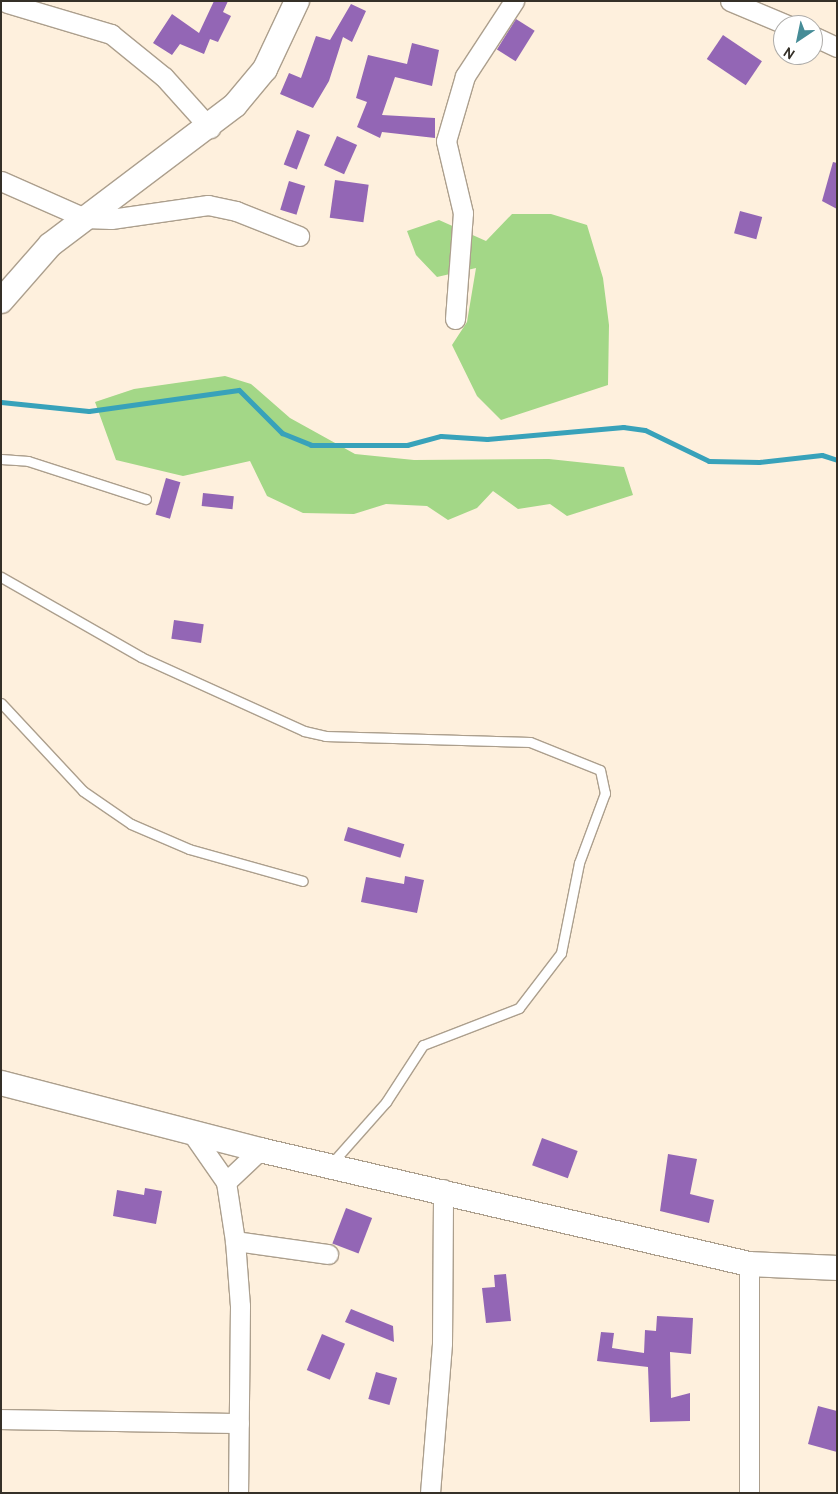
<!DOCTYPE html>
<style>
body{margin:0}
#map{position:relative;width:838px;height:1494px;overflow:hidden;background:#fef0dd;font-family:Overpass,sans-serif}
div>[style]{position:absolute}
.green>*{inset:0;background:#a3d787}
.stream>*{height:5px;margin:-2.5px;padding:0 2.5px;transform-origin:2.5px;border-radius:2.5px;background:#38a2ba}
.building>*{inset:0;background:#9366b5;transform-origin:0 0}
.roads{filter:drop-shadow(1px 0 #ac9f8d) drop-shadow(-1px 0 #ac9f8d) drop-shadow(0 1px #ac9f8d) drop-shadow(0 -1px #ac9f8d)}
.service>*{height:9px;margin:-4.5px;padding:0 4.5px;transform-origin:4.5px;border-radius:4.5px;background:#fff}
.minor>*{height:19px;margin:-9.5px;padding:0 9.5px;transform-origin:9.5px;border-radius:9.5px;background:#fff}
.tertiary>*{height:24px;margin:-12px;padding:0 12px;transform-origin:12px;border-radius:12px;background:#fff}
span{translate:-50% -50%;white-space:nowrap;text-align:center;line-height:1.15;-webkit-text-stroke:5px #fff;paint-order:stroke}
.frame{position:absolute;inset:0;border:2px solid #353028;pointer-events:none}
.north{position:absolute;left:773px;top:15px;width:50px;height:50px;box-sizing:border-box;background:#fff;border:1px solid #aeaca9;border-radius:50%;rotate:214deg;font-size:14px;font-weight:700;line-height:20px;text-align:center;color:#353028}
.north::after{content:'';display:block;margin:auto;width:18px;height:22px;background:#468c97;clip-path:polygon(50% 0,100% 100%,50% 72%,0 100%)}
</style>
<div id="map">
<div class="green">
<div style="clip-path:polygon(512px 214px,551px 214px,587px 225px,603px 278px,609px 325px,608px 385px,501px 420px,477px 396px,452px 345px,467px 322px,476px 268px,437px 277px,416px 255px,407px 231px,439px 220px,486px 241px)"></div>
<div style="clip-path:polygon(225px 376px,251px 384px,290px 418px,355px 454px,414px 460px,549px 459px,624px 467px,633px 495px,567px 516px,550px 504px,518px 509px,493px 491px,477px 508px,448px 520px,427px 506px,386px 504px,354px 514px,303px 513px,267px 496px,250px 461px,183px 476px,116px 460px,95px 402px,134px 389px)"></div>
</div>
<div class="stream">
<div style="left:1px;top:402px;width:88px;rotate:5.8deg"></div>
<div style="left:89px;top:411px;width:151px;rotate:-8deg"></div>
<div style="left:239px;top:390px;width:61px;rotate:45deg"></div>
<div style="left:282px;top:433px;width:31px;rotate:22deg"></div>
<div style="left:311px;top:445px;width:96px"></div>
<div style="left:407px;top:445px;width:35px;rotate:-15deg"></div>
<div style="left:441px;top:436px;width:46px;rotate:3.7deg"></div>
<div style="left:487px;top:439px;width:137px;rotate:-5deg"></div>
<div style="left:623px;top:427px;width:22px;rotate:8deg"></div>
<div style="left:645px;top:430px;width:71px;rotate:25.8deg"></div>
<div style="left:709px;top:461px;width:50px;rotate:1.1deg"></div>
<div style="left:759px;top:462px;width:63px;rotate:-6.3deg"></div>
<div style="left:822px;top:455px;width:16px;rotate:18deg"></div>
</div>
<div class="building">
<div style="clip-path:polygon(214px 1px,228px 1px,223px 12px,231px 16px,218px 42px,210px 39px,204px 54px,180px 44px,172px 55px,153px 43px,172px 14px,199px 33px)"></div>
<div style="clip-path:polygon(351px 4px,366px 11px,352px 42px,343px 37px,329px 81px,313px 108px,280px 94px,289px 73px,301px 78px,316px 36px,330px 40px)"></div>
<div style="left:516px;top:19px;width:22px;height:36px;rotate:32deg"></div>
<div style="left:723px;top:35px;width:47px;height:29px;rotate:34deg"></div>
<div style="clip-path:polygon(412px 43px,439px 50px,432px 86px,395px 77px,382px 115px,435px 118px,435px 138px,382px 132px,380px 138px,357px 127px,367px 102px,356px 98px,368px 55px,407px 64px)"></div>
<div style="left:297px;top:130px;width:14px;height:37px;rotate:21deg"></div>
<div style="left:337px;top:136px;width:22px;height:32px;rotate:24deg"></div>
<div style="clip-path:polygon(833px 162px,837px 163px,837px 209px,822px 201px)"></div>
<div style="left:335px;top:180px;width:34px;height:38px;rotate:8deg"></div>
<div style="left:289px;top:181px;width:17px;height:30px;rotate:17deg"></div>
<div style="left:740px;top:211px;width:23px;height:23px;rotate:15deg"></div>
<div style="left:166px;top:478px;width:15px;height:38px;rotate:16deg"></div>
<div style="left:203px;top:493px;width:31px;height:13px;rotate:6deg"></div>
<div style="left:174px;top:620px;width:30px;height:19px;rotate:8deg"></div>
<div style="left:348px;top:827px;width:59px;height:14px;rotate:17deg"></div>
<div style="clip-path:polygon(405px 876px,424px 880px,417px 913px,361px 902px,366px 877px,404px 884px)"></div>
<div style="left:542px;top:1138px;width:38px;height:29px;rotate:20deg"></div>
<div style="clip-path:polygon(668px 1154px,697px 1159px,690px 1194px,714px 1200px,709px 1223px,660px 1211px)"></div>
<div style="clip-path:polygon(145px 1188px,162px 1191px,156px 1224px,113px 1216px,117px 1190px,144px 1195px)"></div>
<div style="left:346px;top:1208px;width:28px;height:38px;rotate:21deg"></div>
<div style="clip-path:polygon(506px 1274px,511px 1321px,486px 1323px,482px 1288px,495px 1287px,494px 1275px)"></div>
<div style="clip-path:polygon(351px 1309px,393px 1326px,394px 1342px,345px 1322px)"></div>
<div style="clip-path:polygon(657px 1316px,693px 1318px,691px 1354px,670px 1352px,671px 1398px,690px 1393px,690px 1421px,650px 1422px,648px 1367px,597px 1361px,601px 1332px,614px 1333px,612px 1348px,644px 1353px,645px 1330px,656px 1331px)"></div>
<div style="left:322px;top:1334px;width:25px;height:39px;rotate:23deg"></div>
<div style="left:376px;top:1372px;width:22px;height:28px;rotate:16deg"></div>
<div style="clip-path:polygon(818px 1406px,837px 1411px,837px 1452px,808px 1444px)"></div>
</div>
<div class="roads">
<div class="service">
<div style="left:1px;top:459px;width:27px;rotate:4deg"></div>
<div style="left:28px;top:461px;width:124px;rotate:17.9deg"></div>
<div style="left:1px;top:577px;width:161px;rotate:29.7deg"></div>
<div style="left:141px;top:657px;width:179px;rotate:24.4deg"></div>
<div style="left:304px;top:731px;width:22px;rotate:13deg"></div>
<div style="left:325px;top:736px;width:205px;rotate:1.7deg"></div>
<div style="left:530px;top:742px;width:75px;rotate:21.8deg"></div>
<div style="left:600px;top:770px;width:24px;rotate:78deg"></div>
<div style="left:605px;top:793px;width:75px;rotate:110.4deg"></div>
<div style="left:579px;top:863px;width:92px;rotate:101.3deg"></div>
<div style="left:561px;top:953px;width:69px;rotate:127.4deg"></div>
<div style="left:519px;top:1008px;width:103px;rotate:158.9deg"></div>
<div style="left:423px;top:1045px;width:68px;rotate:123deg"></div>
<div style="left:386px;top:1102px;width:83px;rotate:131.6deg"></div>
<div style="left:1px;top:703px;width:120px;rotate:47deg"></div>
<div style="left:83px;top:791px;width:58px;rotate:34.5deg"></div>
<div style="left:131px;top:824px;width:63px;rotate:23.3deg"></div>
<div style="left:189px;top:849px;width:118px;rotate:15.7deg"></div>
</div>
<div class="minor">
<div style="left:730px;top:1px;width:62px;rotate:22.8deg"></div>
<div style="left:7px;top:3px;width:109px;rotate:16.6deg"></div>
<div style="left:111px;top:34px;width:68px;rotate:39.1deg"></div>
<div style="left:164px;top:77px;width:69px;rotate:48deg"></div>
<div style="left:813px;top:36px;width:26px;rotate:25deg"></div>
<div style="left:1px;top:181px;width:92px;rotate:23.8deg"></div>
<div style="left:85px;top:218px;width:26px;rotate:2deg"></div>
<div style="left:111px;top:219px;width:98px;rotate:-8.2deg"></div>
<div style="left:208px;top:205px;width:29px;rotate:12deg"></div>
<div style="left:236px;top:211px;width:68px;rotate:21.6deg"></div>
<div style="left:455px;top:319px;width:106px;rotate:-85.7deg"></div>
<div style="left:463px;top:213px;width:74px;rotate:-103.3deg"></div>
<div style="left:446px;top:141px;width:68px;rotate:-73.7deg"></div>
<div style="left:465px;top:76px;width:90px;rotate:-56.8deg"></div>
<div style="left:192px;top:1133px;width:60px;rotate:55.2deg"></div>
<div style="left:226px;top:1182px;width:60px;rotate:81.3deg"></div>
<div style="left:235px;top:1241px;width:65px;rotate:85.6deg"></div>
<div style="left:240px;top:1306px;width:187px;rotate:90.6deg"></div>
<div style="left:226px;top:1182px;width:47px;rotate:-43.3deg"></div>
<div style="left:235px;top:1241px;width:94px;rotate:8deg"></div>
<div style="left:749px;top:1264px;width:229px;rotate:90deg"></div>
<div style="left:1px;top:1419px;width:238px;rotate:1deg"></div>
<div style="left:430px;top:1493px;width:150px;rotate:-85.4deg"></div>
<div style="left:442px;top:1343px;width:154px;rotate:-89.6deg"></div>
</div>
<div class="tertiary">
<div style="left:1px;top:301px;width:74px;rotate:-48.8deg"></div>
<div style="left:50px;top:245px;width:232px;rotate:-37.1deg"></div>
<div style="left:235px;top:105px;width:47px;rotate:-50.2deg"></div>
<div style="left:265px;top:69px;width:75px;rotate:-64.8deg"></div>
<div style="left:1px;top:1083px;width:268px;rotate:14.5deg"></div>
<div style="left:260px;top:1150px;width:502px;rotate:13.12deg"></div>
<div style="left:749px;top:1264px;width:88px;rotate:2.6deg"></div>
</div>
</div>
<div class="frame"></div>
<div class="north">N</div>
</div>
